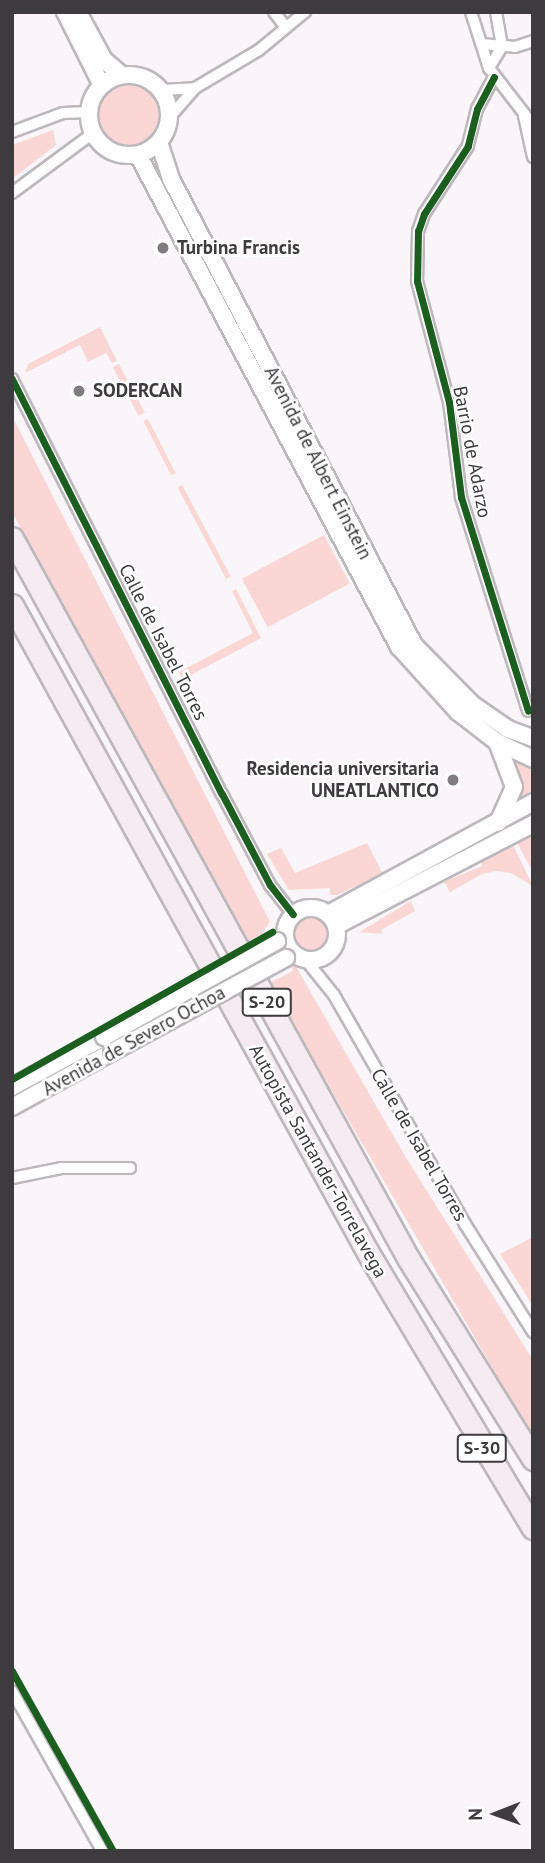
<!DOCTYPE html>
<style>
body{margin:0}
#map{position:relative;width:545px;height:1863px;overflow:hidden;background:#f9f5f9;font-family:"PT Sans",sans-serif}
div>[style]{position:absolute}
.green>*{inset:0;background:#fad6d5;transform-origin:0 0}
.round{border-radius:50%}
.roads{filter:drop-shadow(2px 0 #bcb8bc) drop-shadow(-2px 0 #bcb8bc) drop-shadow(0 2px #bcb8bc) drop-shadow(0 -2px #bcb8bc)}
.minor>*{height:10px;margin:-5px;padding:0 5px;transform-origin:5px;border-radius:5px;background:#fefefe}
.secondary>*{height:16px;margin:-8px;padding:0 8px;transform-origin:8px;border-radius:8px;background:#fefefe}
.secondary>.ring{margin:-8px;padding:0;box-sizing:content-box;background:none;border:16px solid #fefefe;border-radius:50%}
.motorway>*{height:21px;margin:-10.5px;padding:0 10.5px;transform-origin:10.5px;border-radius:10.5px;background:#f6ebf0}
.bridges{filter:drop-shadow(2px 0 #bcb8bc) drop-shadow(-2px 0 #bcb8bc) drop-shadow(0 2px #bcb8bc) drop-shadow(0 -2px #bcb8bc)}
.secondary-bridge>*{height:16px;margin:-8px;padding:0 8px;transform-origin:8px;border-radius:8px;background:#fefefe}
.cycleway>*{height:7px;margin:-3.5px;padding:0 3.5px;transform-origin:3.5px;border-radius:3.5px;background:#1b5e20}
.dots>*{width:19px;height:19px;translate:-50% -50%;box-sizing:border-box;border:4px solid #fff;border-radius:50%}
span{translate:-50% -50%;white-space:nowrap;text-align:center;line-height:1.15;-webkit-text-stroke:5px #fff;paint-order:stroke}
.shield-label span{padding:2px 5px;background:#fff;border:2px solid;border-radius:5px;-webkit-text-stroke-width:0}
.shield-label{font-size:18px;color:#3e3b3e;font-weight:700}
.poi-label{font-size:19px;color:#3e3b3e;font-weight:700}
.left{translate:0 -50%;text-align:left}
.right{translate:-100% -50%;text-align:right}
.street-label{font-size:19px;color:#3e3b3e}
.frame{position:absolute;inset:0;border:14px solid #3e3b3e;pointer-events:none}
.north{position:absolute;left:461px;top:1779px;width:70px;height:70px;-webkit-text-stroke:5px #fff;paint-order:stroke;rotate:269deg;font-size:19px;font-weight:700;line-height:28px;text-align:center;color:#3e3b3e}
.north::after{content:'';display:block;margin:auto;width:24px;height:32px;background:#3e3b3e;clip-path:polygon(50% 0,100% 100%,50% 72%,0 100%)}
</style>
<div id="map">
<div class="green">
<div class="round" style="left:96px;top:81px;width:64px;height:64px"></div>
<div style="clip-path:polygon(53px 130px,56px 145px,12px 179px,12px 145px)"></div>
<div style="clip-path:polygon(100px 327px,117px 361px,112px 363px,106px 353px,88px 362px,80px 345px,25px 373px,28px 364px)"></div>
<div style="left:119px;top:364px;width:55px;height:7px;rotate:62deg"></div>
<div style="clip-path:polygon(12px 416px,268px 918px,405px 1156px,533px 1360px,533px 1438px,269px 983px,293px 971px,270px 921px,262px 934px,246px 943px,12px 512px)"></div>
<div style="left:148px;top:419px;width:61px;height:5px;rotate:63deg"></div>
<div style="left:182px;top:485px;width:104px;height:5px;rotate:62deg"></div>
<div style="left:324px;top:535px;width:55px;height:93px;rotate:62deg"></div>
<div style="clip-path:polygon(236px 589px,261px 638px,183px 679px,179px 672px,253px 633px,232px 591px)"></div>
<div style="clip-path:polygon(512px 757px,533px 770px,533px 795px,514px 808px,518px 782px)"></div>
<div style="clip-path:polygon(533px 811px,533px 816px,348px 911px,526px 814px)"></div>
<div style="clip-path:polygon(533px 834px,533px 872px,516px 841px)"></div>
<div style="clip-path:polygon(367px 843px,383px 874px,337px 895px,330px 895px,330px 888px,289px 890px,267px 854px,281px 848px,295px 873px)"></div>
<div style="clip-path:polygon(513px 845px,533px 886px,511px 873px,496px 871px,482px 874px,450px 892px,444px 882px,482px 866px,481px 862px)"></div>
<div style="clip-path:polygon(411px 901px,415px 911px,381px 930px,382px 934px,359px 932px)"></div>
<div class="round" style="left:291px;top:914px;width:40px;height:40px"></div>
<div style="clip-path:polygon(533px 1237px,533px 1306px,500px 1254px)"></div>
</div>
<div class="roads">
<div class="minor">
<div style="left:274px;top:12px;width:16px;rotate:52deg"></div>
<div style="left:471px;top:12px;width:59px;rotate:72.2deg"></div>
<div style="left:489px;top:68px;width:72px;rotate:52.3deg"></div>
<div style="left:482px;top:44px;width:33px;rotate:5deg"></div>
<div style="left:515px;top:47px;width:19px;rotate:-18deg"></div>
<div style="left:489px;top:68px;width:26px;rotate:-59deg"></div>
<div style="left:502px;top:46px;width:35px;rotate:-100deg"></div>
<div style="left:494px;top:77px;width:36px;rotate:118deg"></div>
<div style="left:477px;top:109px;width:38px;rotate:104deg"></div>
<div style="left:468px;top:146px;width:81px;rotate:122.9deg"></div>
<div style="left:424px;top:214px;width:18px;rotate:109deg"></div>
<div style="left:418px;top:231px;width:50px;rotate:91.1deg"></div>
<div style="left:417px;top:281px;width:125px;rotate:75.2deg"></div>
<div style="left:449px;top:402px;width:96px;rotate:82.8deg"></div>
<div style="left:461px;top:497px;width:224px;rotate:72.6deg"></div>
<div style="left:161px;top:90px;width:34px;rotate:-3deg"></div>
<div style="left:524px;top:116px;width:42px;rotate:77.6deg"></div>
<div style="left:169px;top:118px;width:40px;rotate:-49deg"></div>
<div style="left:195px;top:88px;width:74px;rotate:-30.7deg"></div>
<div style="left:259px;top:50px;width:60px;rotate:-39.6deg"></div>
<div style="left:12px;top:132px;width:54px;rotate:-20.4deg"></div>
<div style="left:63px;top:113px;width:26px;rotate:-2deg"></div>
<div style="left:12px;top:193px;width:101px;rotate:-36.5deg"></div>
<div style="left:12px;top:379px;width:465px;rotate:63.2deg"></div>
<div style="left:222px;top:794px;width:103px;rotate:62.2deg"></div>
<div style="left:270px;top:885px;width:37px;rotate:52deg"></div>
<div style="left:305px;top:959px;width:46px;rotate:51.1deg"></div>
<div style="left:334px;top:995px;width:264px;rotate:60.2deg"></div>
<div style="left:465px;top:1224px;width:128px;rotate:57.8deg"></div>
<div style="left:12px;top:1178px;width:50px;rotate:-11.5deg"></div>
<div style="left:61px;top:1168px;width:69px"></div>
<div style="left:12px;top:1691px;width:184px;rotate:60.6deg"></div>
</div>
<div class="secondary">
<div style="left:65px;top:12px;width:80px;rotate:63.4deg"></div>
<div style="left:78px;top:12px;width:55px;rotate:61.6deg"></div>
<div style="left:104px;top:60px;width:23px;rotate:40deg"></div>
<div class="ring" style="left:89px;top:75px;width:64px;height:64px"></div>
<div style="left:159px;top:142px;width:39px;rotate:72deg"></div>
<div style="left:171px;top:179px;width:526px;rotate:62.46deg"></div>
<div style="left:414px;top:645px;width:83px;rotate:45.5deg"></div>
<div style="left:472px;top:704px;width:44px;rotate:34.8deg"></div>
<div style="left:508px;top:729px;width:27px;rotate:20deg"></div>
<div style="left:138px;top:155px;width:557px;rotate:62.05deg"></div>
<div style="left:399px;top:647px;width:88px;rotate:47.8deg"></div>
<div style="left:458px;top:712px;width:49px;rotate:37.6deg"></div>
<div style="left:497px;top:742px;width:40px;rotate:25deg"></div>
<div style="left:497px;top:742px;width:48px;rotate:69.3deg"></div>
<div style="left:514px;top:787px;width:39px;rotate:114deg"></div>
<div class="ring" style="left:285px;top:908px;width:36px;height:36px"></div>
<div style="left:328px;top:914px;width:234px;rotate:-28.6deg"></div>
<div style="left:336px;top:926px;width:222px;rotate:-27.4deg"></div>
<div style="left:12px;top:1087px;width:105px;rotate:-28.5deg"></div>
<div style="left:12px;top:1107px;width:114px;rotate:-28.8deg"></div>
</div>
<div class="motorway">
<div style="left:12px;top:538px;width:822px;rotate:61.19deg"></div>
<div style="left:408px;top:1258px;width:237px;rotate:58.1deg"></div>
<div style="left:12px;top:605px;width:737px;rotate:61.21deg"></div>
<div style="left:367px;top:1251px;width:323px;rotate:59.1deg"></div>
</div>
</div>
<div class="bridges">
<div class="secondary-bridge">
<div style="left:104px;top:1037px;width:198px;rotate:-29deg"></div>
<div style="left:112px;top:1052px;width:198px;rotate:-28.4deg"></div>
</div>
</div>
<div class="cycleway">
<div style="left:494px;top:77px;width:36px;rotate:118deg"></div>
<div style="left:477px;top:109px;width:38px;rotate:104deg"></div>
<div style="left:468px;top:146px;width:81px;rotate:122.9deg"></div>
<div style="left:424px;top:214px;width:18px;rotate:109deg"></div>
<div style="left:418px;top:231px;width:50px;rotate:91.1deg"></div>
<div style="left:417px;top:281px;width:125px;rotate:75.2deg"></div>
<div style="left:449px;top:402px;width:96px;rotate:82.8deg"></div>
<div style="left:461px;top:497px;width:224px;rotate:72.6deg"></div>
<div style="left:12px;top:379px;width:465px;rotate:63.2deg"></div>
<div style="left:222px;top:794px;width:103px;rotate:62.2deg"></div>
<div style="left:270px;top:885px;width:37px;rotate:52deg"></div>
<div style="left:12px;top:1079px;width:299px;rotate:-29.5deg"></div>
<div style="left:12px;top:1671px;width:206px;rotate:60.7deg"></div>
</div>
<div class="dots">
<div style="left:163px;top:248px;background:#7f7c7f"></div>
<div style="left:79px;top:391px;background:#7f7c7f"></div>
<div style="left:453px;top:780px;background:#7f7c7f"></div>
</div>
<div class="shield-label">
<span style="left:267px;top:1002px">S-20</span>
<span style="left:482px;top:1448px">S-30</span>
</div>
<div class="poi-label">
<span class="left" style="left:177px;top:248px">Turbina Francis</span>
<span class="left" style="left:93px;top:391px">SODERCAN</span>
<span class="right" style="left:439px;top:780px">Residencia universitaria<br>UNEATLANTICO</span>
</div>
<div class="street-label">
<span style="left:472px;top:452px;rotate:79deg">Barrio de Adarzo</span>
<span style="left:318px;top:463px;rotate:63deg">Avenida de Albert Einstein</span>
<span style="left:163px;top:642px;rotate:63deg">Calle de Isabel Torres</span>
<span style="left:134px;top:1041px;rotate:-29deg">Avenida de Severo Ochoa</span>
<span style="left:419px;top:1145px;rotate:60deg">Calle de Isabel Torres</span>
<span style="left:318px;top:1161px;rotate:61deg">Autopista Santander-Torrelavega</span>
</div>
<div class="frame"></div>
<div class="north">N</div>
</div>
